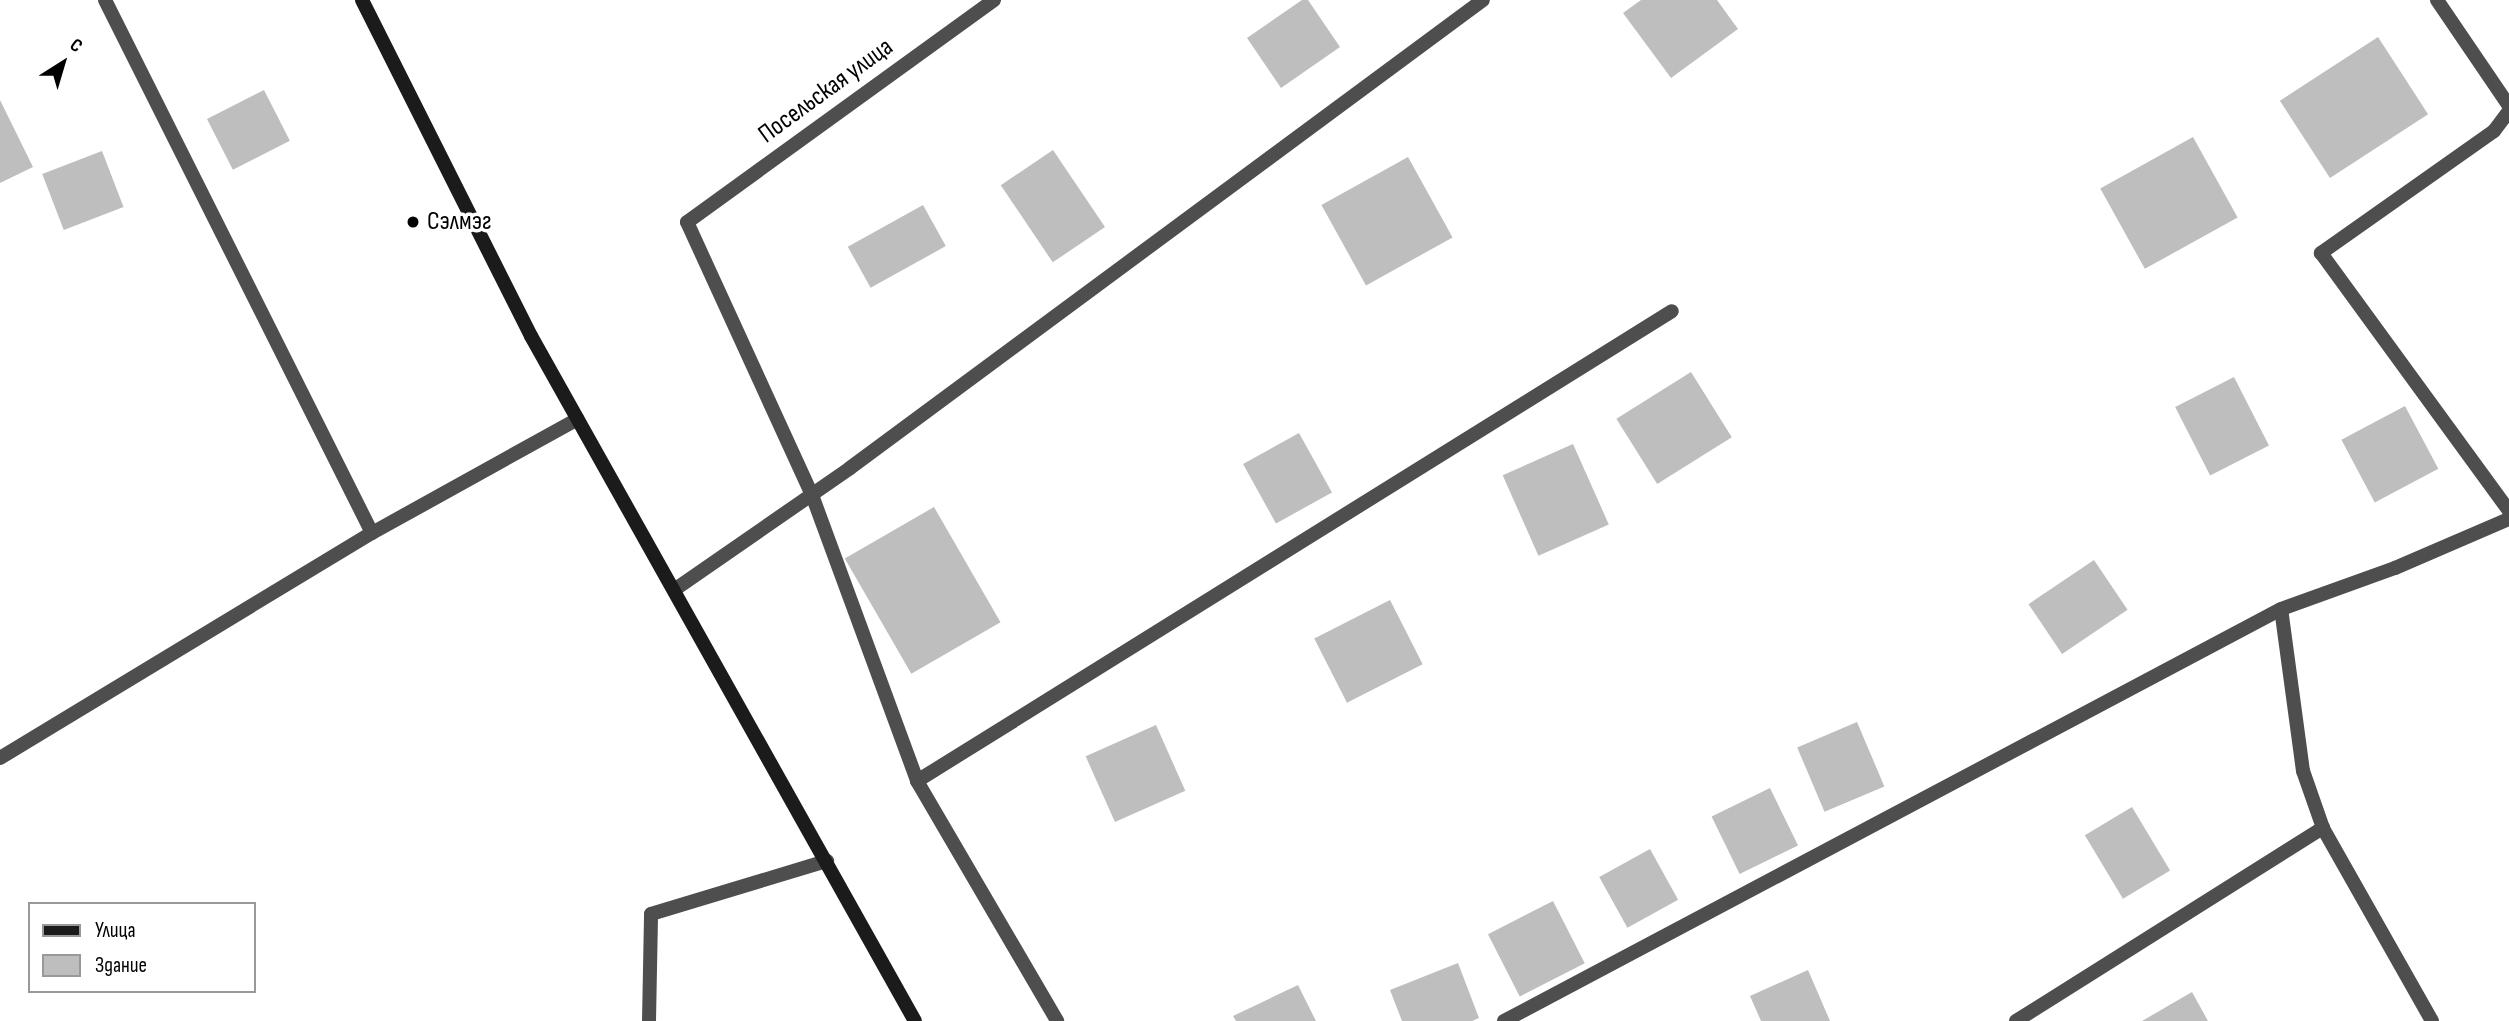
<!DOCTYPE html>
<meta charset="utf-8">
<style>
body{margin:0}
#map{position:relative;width:2509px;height:1021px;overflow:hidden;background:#fff;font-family:"Sofia Sans Condensed",sans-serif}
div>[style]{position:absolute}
.building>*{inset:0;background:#bebebe;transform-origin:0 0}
.service>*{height:14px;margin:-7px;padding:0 7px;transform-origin:7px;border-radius:7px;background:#4e4e4e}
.minor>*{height:14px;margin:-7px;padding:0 7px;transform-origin:7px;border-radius:7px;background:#4e4e4e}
.secondary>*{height:14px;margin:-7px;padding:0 7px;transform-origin:7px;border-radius:7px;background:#1b1b1b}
.dots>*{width:19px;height:19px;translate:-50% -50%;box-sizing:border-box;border:4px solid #fff;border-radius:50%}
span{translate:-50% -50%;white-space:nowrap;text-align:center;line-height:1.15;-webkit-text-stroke:7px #fff;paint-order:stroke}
.street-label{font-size:26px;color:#000}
.poi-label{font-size:26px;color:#000}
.left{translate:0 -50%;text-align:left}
.legend{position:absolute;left:28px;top:902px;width:228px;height:91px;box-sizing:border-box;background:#fff;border:2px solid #999;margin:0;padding:9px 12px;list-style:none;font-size:21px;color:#000}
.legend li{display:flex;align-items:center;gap:14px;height:35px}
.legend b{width:35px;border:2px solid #999}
.north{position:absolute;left:28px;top:28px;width:70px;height:70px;-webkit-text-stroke:5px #fff;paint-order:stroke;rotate:37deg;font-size:19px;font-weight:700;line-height:28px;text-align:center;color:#000}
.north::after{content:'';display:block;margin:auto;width:24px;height:32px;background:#000;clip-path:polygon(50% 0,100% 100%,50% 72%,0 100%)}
</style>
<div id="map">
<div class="building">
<div style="clip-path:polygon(1302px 0,1308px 0,1340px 47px,1281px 88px,1247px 38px)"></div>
<div style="clip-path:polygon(1641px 0,1717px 0,1738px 29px,1671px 78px,1623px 13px)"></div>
<div style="left:2378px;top:37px;width:92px;height:117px;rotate:57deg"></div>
<div style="left:264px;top:90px;width:57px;height:64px;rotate:63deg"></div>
<div style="clip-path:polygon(0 100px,33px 167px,0 183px)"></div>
<div style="left:2193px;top:137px;width:92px;height:106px;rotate:61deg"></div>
<div style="left:1053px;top:150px;width:93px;height:63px;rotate:56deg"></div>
<div style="left:102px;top:151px;width:60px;height:64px;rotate:69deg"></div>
<div style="left:1408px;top:157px;width:92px;height:99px;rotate:61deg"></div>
<div style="left:923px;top:205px;width:47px;height:86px;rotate:61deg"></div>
<div style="left:1691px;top:372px;width:77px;height:88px;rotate:58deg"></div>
<div style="left:2234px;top:377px;width:77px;height:66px;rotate:63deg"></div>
<div style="left:2405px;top:406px;width:71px;height:72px;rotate:62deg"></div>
<div style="left:1299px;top:433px;width:68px;height:64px;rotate:61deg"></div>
<div style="left:1573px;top:444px;width:88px;height:77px;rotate:66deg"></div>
<div style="left:934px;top:507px;width:133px;height:103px;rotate:60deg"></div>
<div style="left:2094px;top:560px;width:60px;height:79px;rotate:56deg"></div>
<div style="left:1390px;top:600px;width:72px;height:85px;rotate:63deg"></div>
<div style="left:1857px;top:722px;width:70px;height:65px;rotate:67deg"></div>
<div style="left:1156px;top:725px;width:72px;height:77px;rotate:66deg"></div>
<div style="left:1770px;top:788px;width:64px;height:65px;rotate:64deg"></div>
<div style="left:2132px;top:807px;width:74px;height:55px;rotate:59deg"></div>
<div style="left:1650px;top:849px;width:58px;height:58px;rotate:61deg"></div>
<div style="left:1553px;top:901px;width:70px;height:73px;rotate:63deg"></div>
<div style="clip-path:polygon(1458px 963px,1479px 1018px,1472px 1021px,1402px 1021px,1390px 990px)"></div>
<div style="clip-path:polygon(1808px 970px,1830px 1021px,1761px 1021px,1750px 996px)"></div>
<div style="clip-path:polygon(1298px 985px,1316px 1021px,1236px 1021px,1233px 1016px)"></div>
<div style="clip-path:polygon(2192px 992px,2208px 1021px,2142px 1021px)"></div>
</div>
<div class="service">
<div style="left:105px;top:0;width:596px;rotate:63.39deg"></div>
<div style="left:994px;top:0;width:379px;rotate:144.1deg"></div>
<div style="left:687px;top:222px;width:300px;rotate:65.4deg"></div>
<div style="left:812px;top:495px;width:305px;rotate:69.8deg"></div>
<div style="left:917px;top:781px;width:278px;rotate:59.7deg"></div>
<div style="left:674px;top:590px;width:214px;rotate:-34.7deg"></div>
<div style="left:850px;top:468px;width:787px;rotate:-36.48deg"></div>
</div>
<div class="minor">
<div style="left:2437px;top:0;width:128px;rotate:55.8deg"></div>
<div style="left:2509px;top:111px;width:25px;rotate:127deg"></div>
<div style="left:2494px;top:131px;width:212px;rotate:144.8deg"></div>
<div style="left:2321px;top:253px;width:319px;rotate:53.9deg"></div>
<div style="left:0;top:758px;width:435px;rotate:-31.2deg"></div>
<div style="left:372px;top:533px;width:235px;rotate:-29deg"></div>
<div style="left:917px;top:781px;width:889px;rotate:-31.9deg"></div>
<div style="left:649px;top:1021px;width:107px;rotate:-88.9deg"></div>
<div style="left:651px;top:914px;width:184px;rotate:-16.8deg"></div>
<div style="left:1504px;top:1021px;width:879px;rotate:-27.93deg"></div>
<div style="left:2016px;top:1021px;width:363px;rotate:-32.2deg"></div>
<div style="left:2432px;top:1021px;width:222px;rotate:-119.5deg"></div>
<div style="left:2323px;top:828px;width:60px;rotate:-109.3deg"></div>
<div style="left:2303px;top:771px;width:163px;rotate:-97.7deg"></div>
<div style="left:2281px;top:609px;width:121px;rotate:-19.8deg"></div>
<div style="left:2395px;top:568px;width:124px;rotate:-23.3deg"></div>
</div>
<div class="secondary">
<div style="left:362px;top:0;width:376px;rotate:63.3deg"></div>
<div style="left:531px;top:336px;width:785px;rotate:60.73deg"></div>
</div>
<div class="dots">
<div style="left:413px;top:222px;background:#000"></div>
</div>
<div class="street-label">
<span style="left:826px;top:91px;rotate:-36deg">Посельская улица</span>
</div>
<div class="poi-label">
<span class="left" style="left:427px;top:222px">Сэлмэг</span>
</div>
<ul class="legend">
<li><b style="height:9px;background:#1b1b1b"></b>Улица</li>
<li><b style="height:19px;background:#bebebe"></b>Здание</li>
</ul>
<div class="north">С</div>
</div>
